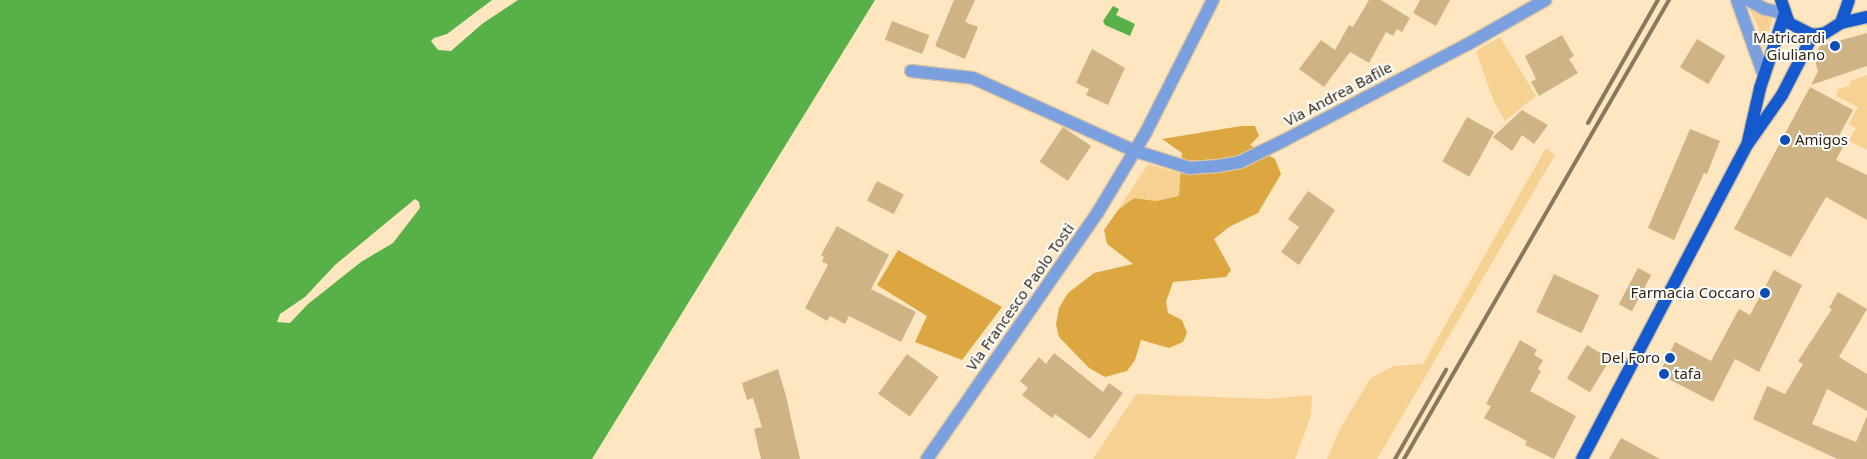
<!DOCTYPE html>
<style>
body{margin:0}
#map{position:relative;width:1867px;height:459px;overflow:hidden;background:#fde6c0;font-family:"Noto Sans",sans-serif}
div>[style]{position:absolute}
.green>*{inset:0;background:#f6d191}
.forest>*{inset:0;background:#dca740}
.water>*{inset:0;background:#57b048}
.pier>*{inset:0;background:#fde6c0}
.building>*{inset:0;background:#ceb384;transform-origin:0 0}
.roads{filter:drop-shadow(1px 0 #d8c3a1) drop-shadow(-1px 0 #d8c3a1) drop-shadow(0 1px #d8c3a1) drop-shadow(0 -1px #d8c3a1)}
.minor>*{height:12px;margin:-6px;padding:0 6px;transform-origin:6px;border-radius:6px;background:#7ba0df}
.major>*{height:12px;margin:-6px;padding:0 6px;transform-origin:6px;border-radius:6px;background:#1559ce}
.rail>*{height:4px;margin:-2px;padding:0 2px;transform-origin:2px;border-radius:2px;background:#88795d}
.dots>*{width:14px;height:14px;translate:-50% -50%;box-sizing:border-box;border:2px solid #fff;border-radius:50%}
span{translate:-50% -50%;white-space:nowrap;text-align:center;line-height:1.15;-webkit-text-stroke:4px #fff;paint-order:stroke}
.poi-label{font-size:15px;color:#302613}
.right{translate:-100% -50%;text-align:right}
.left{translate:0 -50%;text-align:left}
.street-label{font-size:15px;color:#302613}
</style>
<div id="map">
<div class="green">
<div style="clip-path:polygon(1749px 8px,1772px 19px,1764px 50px,1758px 27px)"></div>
<div style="clip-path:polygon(1500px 37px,1536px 96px,1505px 121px,1494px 102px,1476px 51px)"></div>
<div style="clip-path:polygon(1867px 75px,1867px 150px,1849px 141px,1856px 128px,1849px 124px,1858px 107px,1836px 96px,1838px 89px,1850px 86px,1850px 81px)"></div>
<div style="clip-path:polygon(1546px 148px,1555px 155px,1377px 459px,1327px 459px,1341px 427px,1371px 378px,1394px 366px,1423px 364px)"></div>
<div style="clip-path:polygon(1148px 164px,1182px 174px,1179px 196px,1156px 201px,1134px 198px,1118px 210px)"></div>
<div style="clip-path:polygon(1136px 394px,1266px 399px,1312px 395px,1311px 415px,1295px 459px,1093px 459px)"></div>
</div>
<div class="forest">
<div style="clip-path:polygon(1241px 126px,1255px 126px,1259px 136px,1250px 145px,1275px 159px,1281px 174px,1258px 213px,1229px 227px,1214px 239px,1231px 270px,1226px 277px,1173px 282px,1166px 302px,1168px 313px,1182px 320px,1187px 333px,1183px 342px,1169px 348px,1141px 340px,1135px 360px,1127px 371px,1105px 377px,1089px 368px,1059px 337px,1056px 325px,1059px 308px,1068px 293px,1094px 273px,1133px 264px,1107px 244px,1104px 230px,1118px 210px,1134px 198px,1156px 201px,1179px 196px,1182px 153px,1162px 139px)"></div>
<div style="clip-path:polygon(898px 250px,1002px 307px,962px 360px,915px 342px,927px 316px,877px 285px)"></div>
</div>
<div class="water">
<div style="clip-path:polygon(0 0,875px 0,592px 459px,0 459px)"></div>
<div style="clip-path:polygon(1113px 6px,1119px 9px,1116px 15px,1135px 24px,1130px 36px,1105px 25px,1103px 21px)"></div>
</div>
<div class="pier">
<div style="clip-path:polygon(492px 0,518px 0,482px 24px,451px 51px,438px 50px,431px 41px,434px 38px,447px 34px)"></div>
<div style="clip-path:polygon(415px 199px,419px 202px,420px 208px,393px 243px,361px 262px,308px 304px,290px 323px,277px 322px,280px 314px,305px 297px,335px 265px)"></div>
</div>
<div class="building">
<div style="clip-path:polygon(954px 0,975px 0,965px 22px,978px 27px,965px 59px,935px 46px)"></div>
<div style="clip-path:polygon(1369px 0,1381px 0,1410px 18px,1402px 32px,1397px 29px,1393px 36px,1386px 32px,1369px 63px,1350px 52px,1324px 87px,1299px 69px,1321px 40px,1335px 50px,1349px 25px,1353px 27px)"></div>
<div style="clip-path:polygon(1420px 0,1450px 0,1436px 26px,1413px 13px)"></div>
<div style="left:892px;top:21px;width:40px;height:20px;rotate:21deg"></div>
<div style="clip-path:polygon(1867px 33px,1867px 66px,1811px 85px,1818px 71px,1814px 57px,1820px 46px)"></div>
<div style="clip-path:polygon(1562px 35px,1574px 56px,1569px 59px,1578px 73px,1539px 96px,1531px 82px,1536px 79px,1525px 56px)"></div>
<div style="left:1697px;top:39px;width:33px;height:33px;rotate:31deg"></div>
<div style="clip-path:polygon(1092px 49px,1125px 68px,1108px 105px,1086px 95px,1089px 89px,1076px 83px)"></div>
<div style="clip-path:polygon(1810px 87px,1853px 110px,1835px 143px,1843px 147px,1836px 160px,1867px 175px,1867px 220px,1826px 197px,1791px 257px,1734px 229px)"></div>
<div style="clip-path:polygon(1522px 110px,1548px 125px,1534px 144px,1522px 135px,1512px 151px,1493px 137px)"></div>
<div style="left:1467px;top:117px;width:31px;height:51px;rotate:29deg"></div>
<div style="left:1063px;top:127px;width:34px;height:42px;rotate:34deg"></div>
<div style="clip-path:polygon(1690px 129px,1720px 141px,1707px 174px,1704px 173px,1674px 240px,1648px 228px)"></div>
<div style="left:877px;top:181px;width:30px;height:22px;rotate:27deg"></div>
<div style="clip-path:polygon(1308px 191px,1335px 210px,1299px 265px,1281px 252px,1299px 227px,1288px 219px)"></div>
<div style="clip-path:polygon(837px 226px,889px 255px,871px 289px,916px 312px,901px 342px,849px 316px,845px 324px,830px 316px,827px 321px,805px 308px,828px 265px,822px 261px,824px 257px,821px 255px)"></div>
<div style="left:1638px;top:268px;width:15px;height:41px;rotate:28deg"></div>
<div style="clip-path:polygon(1774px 270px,1802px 285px,1759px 372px,1735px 359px,1713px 402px,1659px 374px,1675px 342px,1711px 361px,1739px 309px,1750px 315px)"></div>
<div style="left:1554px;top:274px;width:50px;height:42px;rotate:25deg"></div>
<div style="clip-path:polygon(1838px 292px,1867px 309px,1839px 357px,1867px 374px,1867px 411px,1827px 389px,1812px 424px,1856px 442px,1867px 416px,1867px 459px,1837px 459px,1753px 419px,1767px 386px,1785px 394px,1803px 364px,1798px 361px,1832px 309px,1829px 308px)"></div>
<div style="clip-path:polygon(1520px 340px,1537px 350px,1534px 355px,1543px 360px,1538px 369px,1541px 371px,1530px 391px,1576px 416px,1554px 459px,1525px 445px,1527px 441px,1484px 418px,1491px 406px,1486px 404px)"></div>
<div style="left:1587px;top:345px;width:27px;height:39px;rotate:31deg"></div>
<div style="clip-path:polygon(1054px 353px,1103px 392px,1109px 383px,1123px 393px,1090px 439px,1055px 414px,1052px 418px,1022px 395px,1028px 388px,1020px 381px,1039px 357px,1046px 364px)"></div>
<div style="left:907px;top:354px;width:39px;height:49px;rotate:36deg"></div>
<div style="clip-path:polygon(778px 369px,786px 396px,800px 459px,761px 459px,754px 429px,762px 427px,753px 398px,747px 400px,742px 383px)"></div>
<div style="clip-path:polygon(1621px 438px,1660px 459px,1609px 459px)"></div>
</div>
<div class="roads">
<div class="minor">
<div style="left:1737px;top:0;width:81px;rotate:70.4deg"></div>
<div style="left:1748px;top:0;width:19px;rotate:28deg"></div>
<div style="left:1765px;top:9px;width:18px;rotate:13deg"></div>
<div style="left:911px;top:71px;width:62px;rotate:6.4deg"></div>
<div style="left:973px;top:78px;width:178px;rotate:24.3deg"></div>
<div style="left:1135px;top:151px;width:58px;rotate:17.2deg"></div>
<div style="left:1190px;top:168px;width:28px;rotate:-4deg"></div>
<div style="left:1218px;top:166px;width:22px;rotate:-10deg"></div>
<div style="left:1240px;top:162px;width:50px;rotate:-26.1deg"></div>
<div style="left:1285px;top:140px;width:207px;rotate:-27.7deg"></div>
<div style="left:1468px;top:44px;width:89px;rotate:-29.7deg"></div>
<div style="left:927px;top:459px;width:300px;rotate:-55.3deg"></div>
<div style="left:1098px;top:212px;width:93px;rotate:-59deg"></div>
<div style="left:1146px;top:132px;width:148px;rotate:-63.1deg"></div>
</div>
<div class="major">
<div style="left:1781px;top:0;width:24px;rotate:71deg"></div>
<div style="left:1789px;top:23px;width:27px;rotate:27deg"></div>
<div style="left:1813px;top:35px;width:12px;rotate:-9deg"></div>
<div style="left:1825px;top:33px;width:19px;rotate:-32deg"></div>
<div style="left:1841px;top:23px;width:24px;rotate:-71deg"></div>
<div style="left:1841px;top:23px;width:27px;rotate:-13deg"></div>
<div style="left:1748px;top:141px;width:54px;rotate:-77.2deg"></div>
<div style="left:1760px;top:88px;width:76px;rotate:-71.6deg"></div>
<div style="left:1582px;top:459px;width:355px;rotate:-62.3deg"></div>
<div style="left:1747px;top:145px;width:61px;rotate:-55deg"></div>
<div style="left:1782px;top:95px;width:68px;rotate:-62.7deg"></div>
</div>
</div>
<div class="rail">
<div style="left:1588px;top:123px;width:142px;rotate:-60.4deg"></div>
<div style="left:1395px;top:459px;width:103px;rotate:-60.2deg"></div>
<div style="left:1404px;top:459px;width:530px;rotate:-60deg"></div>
</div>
<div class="dots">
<div style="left:1835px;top:46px;background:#0d4db8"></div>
<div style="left:1785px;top:140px;background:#0d4db8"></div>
<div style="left:1765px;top:293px;background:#0d4db8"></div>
<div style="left:1670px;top:358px;background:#0d4db8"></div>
<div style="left:1664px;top:374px;background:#0d4db8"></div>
</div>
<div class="poi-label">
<span class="right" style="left:1825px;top:46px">Matricardi<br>Giuliano</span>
<span class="left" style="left:1795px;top:140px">Amigos</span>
<span class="right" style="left:1755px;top:293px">Farmacia Coccaro</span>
<span class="right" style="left:1660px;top:358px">Del Foro</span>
<span class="left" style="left:1674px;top:374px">tafa</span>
</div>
<div class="street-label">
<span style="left:1338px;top:94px;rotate:-28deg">Via Andrea Bafile</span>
<span style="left:1020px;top:297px;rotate:-55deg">Via Francesco Paolo Tosti</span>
</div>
</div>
